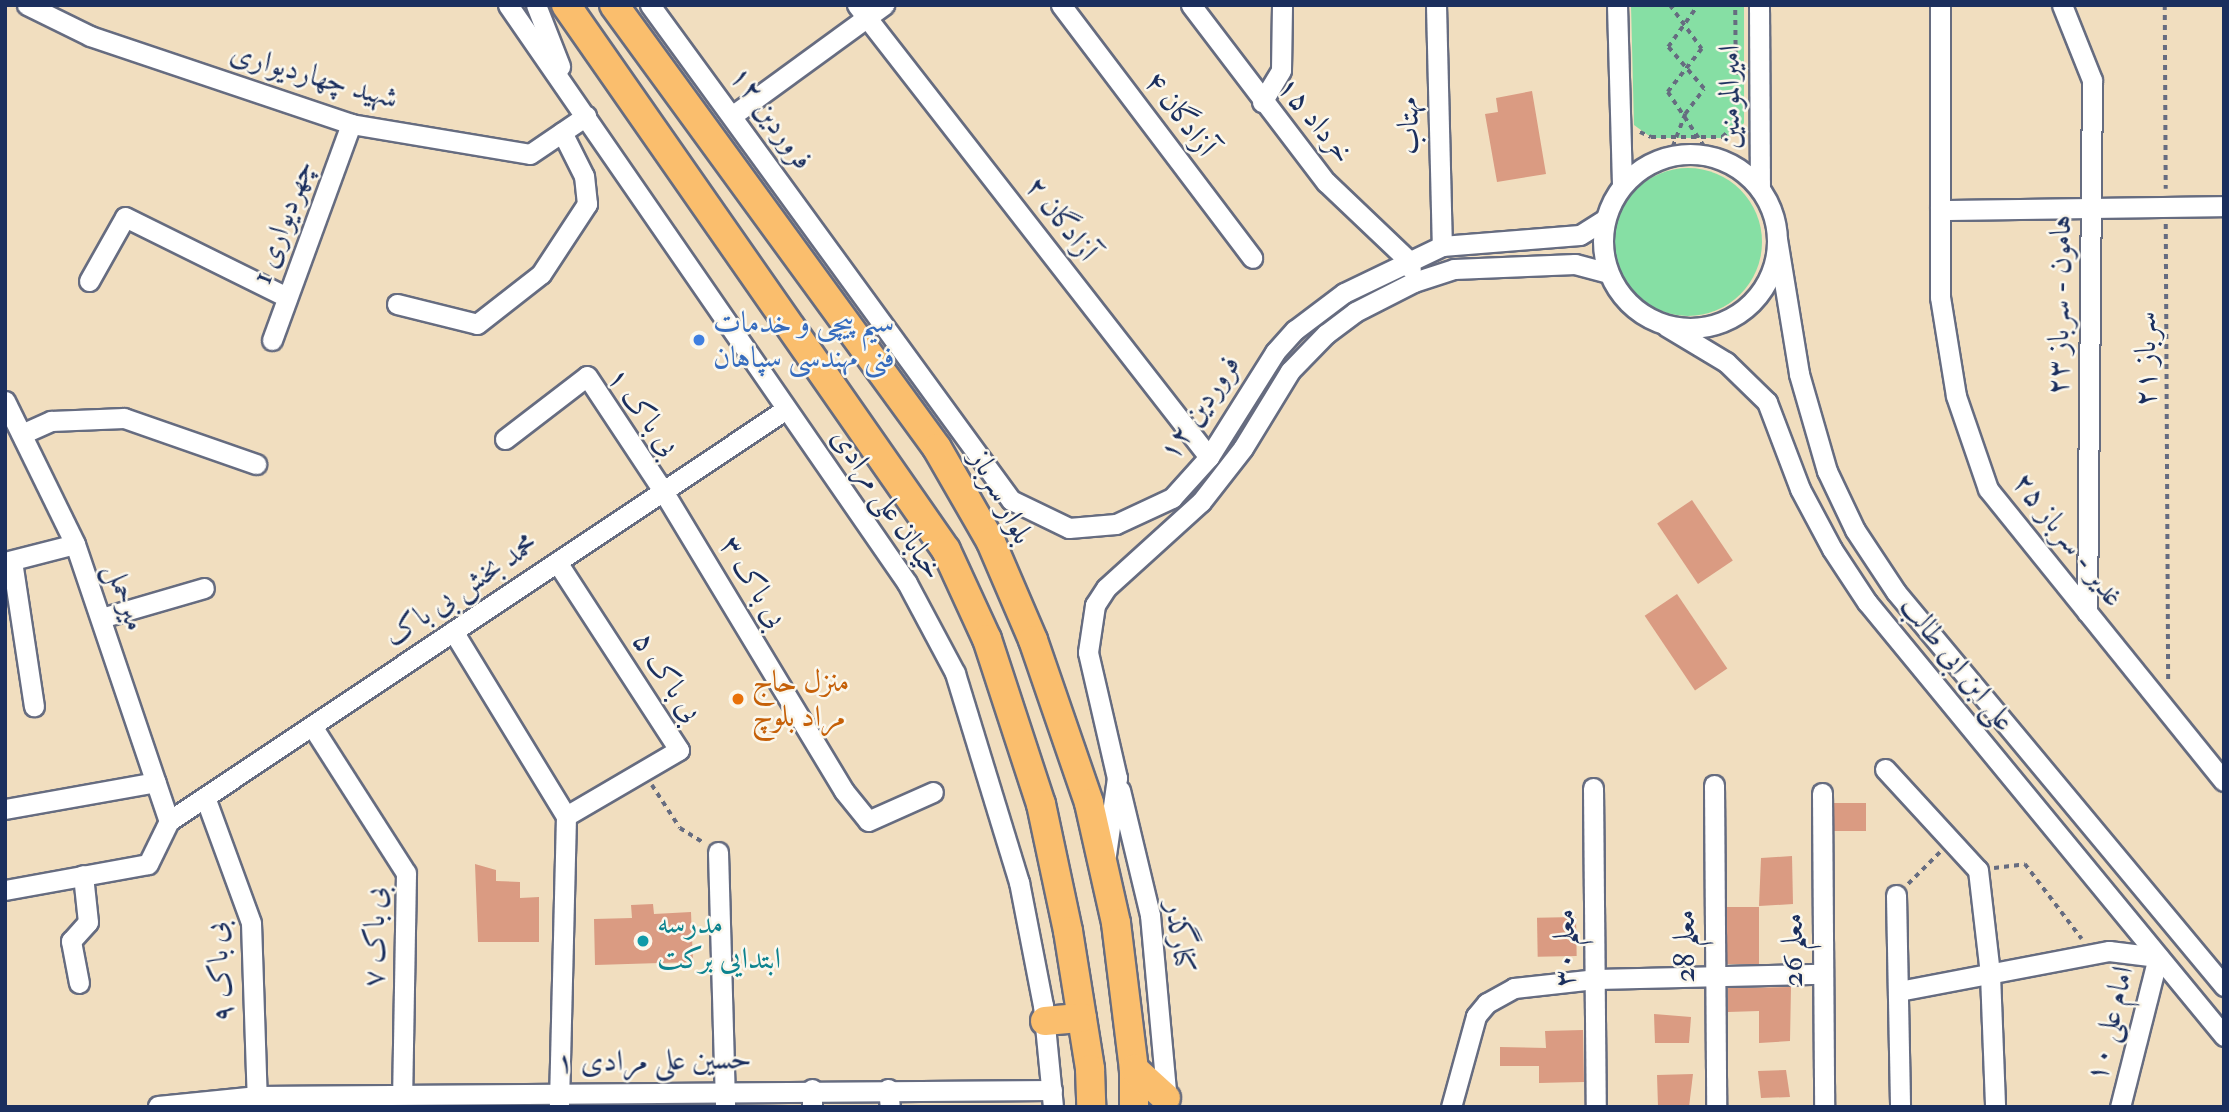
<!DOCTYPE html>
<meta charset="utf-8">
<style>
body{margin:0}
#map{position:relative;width:2229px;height:1112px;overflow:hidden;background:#f1debf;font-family:"IM FELL Double Pica",Amiri,serif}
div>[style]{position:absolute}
.green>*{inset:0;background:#86dfa4}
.round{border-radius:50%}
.building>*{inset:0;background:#da9b82;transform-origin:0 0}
.path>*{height:3.5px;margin-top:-1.75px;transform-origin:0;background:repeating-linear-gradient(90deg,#666c80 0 5px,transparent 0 10px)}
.roads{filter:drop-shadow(2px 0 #666c80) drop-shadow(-2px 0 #666c80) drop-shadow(0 2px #666c80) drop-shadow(0 -2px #666c80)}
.minor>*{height:19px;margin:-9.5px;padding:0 9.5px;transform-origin:9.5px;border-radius:9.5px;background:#fff}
.minor>.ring{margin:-9.5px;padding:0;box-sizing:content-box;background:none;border:19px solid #fff;border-radius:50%}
.highway>*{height:28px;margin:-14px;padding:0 14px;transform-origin:14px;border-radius:14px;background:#fabe6d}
.dots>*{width:19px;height:19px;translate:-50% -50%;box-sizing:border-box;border:4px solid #fbf7ec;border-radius:50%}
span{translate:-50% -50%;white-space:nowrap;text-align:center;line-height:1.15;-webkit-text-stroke:5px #fbf7ec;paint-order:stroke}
.street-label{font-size:30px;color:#1b2f5e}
.shop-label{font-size:30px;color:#366cbe}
.left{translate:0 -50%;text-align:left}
.food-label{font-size:30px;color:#c56008}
.culture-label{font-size:30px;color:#0d838f}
.frame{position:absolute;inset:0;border:7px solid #1b2f5e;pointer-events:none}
</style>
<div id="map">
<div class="green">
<div style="clip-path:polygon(1631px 5px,1744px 5px,1744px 123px,1735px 134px,1721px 138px,1652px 138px,1634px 125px)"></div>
<div class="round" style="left:1614px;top:168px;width:148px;height:148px"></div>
</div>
<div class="building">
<div style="clip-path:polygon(1532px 91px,1546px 174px,1497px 182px,1485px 114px,1498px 112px,1496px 98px)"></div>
<div style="left:1692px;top:500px;width:73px;height:42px;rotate:56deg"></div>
<div style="left:1677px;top:594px;width:90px;height:39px;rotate:56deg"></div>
<div style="left:1834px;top:803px;width:32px;height:28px"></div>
<div style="clip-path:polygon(1792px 856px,1793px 904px,1759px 906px,1761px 858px)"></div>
<div style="clip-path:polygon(475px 864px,496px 870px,496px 881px,520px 882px,520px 898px,539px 897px,539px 942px,478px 942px)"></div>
<div style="clip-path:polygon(653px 904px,654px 914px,691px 912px,693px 962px,595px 965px,594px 919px,632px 918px,631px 905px)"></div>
<div style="left:1727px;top:907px;width:32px;height:57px"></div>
<div style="left:1576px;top:917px;width:39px;height:39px;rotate:89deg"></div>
<div style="clip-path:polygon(1791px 987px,1790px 1041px,1759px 1043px,1759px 1011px,1728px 1012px,1728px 988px)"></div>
<div style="clip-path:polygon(1654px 1014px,1691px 1017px,1689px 1043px,1655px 1043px)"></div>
<div style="clip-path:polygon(1583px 1030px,1584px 1082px,1539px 1083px,1539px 1066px,1500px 1066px,1500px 1047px,1546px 1048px,1545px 1031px)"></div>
<div style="clip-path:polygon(1786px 1070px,1790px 1097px,1761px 1098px,1758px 1071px)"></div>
<div style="clip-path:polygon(1693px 1074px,1689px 1107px,1658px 1107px,1657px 1075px)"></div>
</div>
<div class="path">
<div style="left:1670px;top:5px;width:54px;rotate:54deg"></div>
<div style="left:1702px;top:49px;width:55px;rotate:128.3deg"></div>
<div style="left:1668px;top:92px;width:76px;rotate:56.3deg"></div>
<div style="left:2165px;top:5px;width:184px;rotate:89.7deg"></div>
<div style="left:1640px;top:132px;width:12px;rotate:24deg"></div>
<div style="left:1651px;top:137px;width:71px"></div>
<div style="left:1722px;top:137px;width:18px;rotate:-41deg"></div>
<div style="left:1736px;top:125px;width:120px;rotate:-90.5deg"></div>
<div style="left:1669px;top:156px;width:45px;rotate:-69.1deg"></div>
<div style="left:1685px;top:114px;width:31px;rotate:-53deg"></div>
<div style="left:1704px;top:89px;width:55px;rotate:-130.6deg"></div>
<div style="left:1668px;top:47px;width:52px;rotate:-54.5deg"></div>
<div style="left:2166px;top:224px;width:458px;rotate:89.7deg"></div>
<div style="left:652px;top:785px;width:51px;rotate:56.9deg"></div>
<div style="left:680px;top:828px;width:28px;rotate:32deg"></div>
<div style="left:1994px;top:868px;width:31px;rotate:-7deg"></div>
<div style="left:2025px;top:864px;width:94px;rotate:52.8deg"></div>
<div style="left:1908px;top:884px;width:45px;rotate:-45deg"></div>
</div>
<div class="roads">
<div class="minor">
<div style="left:27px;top:5px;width:70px;rotate:26.2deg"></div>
<div style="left:90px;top:36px;width:275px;rotate:18.6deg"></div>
<div style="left:351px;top:124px;width:181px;rotate:9.5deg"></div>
<div style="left:530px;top:154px;width:68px;rotate:-34.2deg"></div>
<div style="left:508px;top:5px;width:702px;rotate:55.38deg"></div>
<div style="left:907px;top:583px;width:102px;rotate:61.9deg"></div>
<div style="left:955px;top:673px;width:219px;rotate:73deg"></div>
<div style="left:1019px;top:882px;width:125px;rotate:79deg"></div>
<div style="left:1043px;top:1005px;width:102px;rotate:84.4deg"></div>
<div style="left:536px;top:5px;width:66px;rotate:68.5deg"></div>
<div style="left:650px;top:5px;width:613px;rotate:53.9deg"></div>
<div style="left:1011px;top:500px;width:64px;rotate:25.8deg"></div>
<div style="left:1069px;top:528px;width:47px;rotate:-4.9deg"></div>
<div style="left:1116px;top:524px;width:62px;rotate:-24.9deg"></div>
<div style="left:1172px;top:498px;width:55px;rotate:-47.9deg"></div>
<div style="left:1209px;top:457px;width:124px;rotate:-57.8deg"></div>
<div style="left:1275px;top:352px;width:30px;rotate:-48deg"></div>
<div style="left:1295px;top:330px;width:61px;rotate:-37.1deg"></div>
<div style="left:1344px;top:293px;width:109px;rotate:-25.6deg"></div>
<div style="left:1442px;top:246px;width:138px;rotate:-4.6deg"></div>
<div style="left:1580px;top:235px;width:28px;rotate:-32deg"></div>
<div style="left:857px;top:5px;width:573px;rotate:52.09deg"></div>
<div style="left:1061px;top:5px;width:317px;rotate:52.9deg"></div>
<div style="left:1191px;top:5px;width:223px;rotate:52.7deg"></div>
<div style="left:1326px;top:182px;width:113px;rotate:43.6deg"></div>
<div style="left:1408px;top:260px;width:9px;rotate:72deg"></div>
<div style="left:1436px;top:5px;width:241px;rotate:88.6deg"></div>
<div style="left:1617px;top:5px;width:180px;rotate:88.4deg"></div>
<div style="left:1759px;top:5px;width:184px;rotate:89.7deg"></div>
<div style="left:1940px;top:5px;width:292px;rotate:90deg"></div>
<div style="left:1940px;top:297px;width:100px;rotate:80.8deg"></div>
<div style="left:1956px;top:396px;width:98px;rotate:71deg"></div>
<div style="left:1988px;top:489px;width:375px;rotate:51.1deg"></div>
<div style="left:2062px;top:5px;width:81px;rotate:68.2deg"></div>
<div style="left:2092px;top:80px;width:532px;rotate:90.54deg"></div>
<div style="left:1262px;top:102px;width:37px;rotate:-59deg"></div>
<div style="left:1281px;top:70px;width:65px;rotate:-89.1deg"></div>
<div style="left:733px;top:115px;width:187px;rotate:-36.1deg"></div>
<div class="ring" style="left:1603px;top:154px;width:155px;height:155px"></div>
<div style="left:1940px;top:210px;width:284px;rotate:-0.8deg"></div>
<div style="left:1777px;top:239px;width:137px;rotate:80.7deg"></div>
<div style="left:1799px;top:374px;width:101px;rotate:73.9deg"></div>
<div style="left:1827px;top:471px;width:65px;rotate:64.6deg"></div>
<div style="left:1855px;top:530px;width:74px;rotate:56.5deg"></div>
<div style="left:1896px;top:592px;width:513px;rotate:50.22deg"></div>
<div style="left:89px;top:281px;width:73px;rotate:-60.6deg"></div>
<div style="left:125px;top:217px;width:181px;rotate:26.3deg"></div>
<div style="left:397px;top:304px;width:82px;rotate:14deg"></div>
<div style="left:477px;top:324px;width:81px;rotate:-38deg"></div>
<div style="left:541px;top:274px;width:84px;rotate:-56.7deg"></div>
<div style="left:587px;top:204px;width:28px;rotate:-96deg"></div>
<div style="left:584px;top:176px;width:49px;rotate:-116.6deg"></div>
<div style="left:1666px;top:326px;width:70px;rotate:31deg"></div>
<div style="left:1726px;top:362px;width:57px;rotate:44.3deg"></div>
<div style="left:1767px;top:402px;width:93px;rotate:69.2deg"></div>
<div style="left:1800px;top:489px;width:68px;rotate:61.9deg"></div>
<div style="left:1832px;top:549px;width:64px;rotate:56.6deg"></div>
<div style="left:1867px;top:602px;width:562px;rotate:50.56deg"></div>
<div style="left:272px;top:340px;width:230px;rotate:-69.9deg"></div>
<div style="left:5px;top:401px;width:159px;rotate:63.9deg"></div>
<div style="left:75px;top:544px;width:293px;rotate:71.3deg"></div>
<div style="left:24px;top:433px;width:30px;rotate:-24deg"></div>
<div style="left:51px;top:421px;width:73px;rotate:-2.4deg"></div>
<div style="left:124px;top:418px;width:140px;rotate:19.2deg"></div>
<div style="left:505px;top:439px;width:103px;rotate:-37.5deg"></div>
<div style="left:587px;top:376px;width:138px;rotate:56.5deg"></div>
<div style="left:663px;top:491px;width:350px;rotate:58.9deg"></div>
<div style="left:844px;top:791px;width:38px;rotate:51deg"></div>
<div style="left:868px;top:821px;width:71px;rotate:-24deg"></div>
<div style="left:12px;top:561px;width:147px;rotate:81.4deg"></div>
<div style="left:5px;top:562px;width:72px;rotate:-14.4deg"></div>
<div style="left:557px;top:562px;width:224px;rotate:57deg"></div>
<div style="left:679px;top:750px;width:131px;rotate:149.7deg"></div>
<div style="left:101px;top:618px;width:107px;rotate:-16.2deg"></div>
<div style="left:453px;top:631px;width:217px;rotate:58.6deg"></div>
<div style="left:566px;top:816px;width:291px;rotate:91.4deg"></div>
<div style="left:312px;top:726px;width:174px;rotate:57.4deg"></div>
<div style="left:406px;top:873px;width:220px;rotate:91deg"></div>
<div style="left:1885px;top:769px;width:137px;rotate:47.4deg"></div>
<div style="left:1978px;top:870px;width:105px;rotate:83.4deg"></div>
<div style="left:1990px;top:974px;width:133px;rotate:87.8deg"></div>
<div style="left:1714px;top:785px;width:322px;rotate:89.6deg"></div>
<div style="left:1593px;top:788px;width:319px;rotate:89.5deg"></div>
<div style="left:1120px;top:790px;width:129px;rotate:76.5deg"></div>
<div style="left:1150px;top:915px;width:188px;rotate:84.8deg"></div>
<div style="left:1822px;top:793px;width:314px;rotate:89.6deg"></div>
<div style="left:205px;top:797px;width:134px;rotate:69.9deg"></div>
<div style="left:251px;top:923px;width:183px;rotate:88.1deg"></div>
<div style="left:5px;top:809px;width:153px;rotate:-10.1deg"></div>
<div style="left:169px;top:821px;width:742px;rotate:-33.73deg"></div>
<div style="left:718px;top:852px;width:255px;rotate:88.4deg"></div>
<div style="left:1106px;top:855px;width:78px;rotate:-81.9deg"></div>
<div style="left:1117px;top:778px;width:129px;rotate:-103deg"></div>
<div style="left:1088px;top:652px;width:48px;rotate:-81.5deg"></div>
<div style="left:1095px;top:605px;width:20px;rotate:-57deg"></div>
<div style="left:1106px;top:588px;width:128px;rotate:-42.2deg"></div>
<div style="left:1201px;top:502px;width:68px;rotate:-52.1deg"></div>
<div style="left:1243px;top:448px;width:90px;rotate:-58.6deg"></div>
<div style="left:1290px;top:371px;width:52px;rotate:-45.8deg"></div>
<div style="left:1326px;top:334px;width:36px;rotate:-37deg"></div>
<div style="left:1355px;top:312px;width:66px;rotate:-27deg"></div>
<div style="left:1414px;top:282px;width:42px;rotate:-18deg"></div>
<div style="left:1454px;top:269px;width:121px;rotate:-2.4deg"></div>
<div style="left:1575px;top:264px;width:34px;rotate:15deg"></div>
<div style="left:5px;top:890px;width:145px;rotate:-10.3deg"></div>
<div style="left:148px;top:864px;width:48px;rotate:-64deg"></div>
<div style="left:1896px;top:895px;width:212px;rotate:88.9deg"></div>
<div style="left:79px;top:983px;width:43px;rotate:-100.8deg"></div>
<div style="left:71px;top:941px;width:25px;rotate:-48deg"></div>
<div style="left:88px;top:922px;width:47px;rotate:-96.1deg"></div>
<div style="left:1899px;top:991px;width:214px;rotate:-10.8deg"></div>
<div style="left:2109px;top:951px;width:49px;rotate:7deg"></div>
<div style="left:812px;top:1089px;width:18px;rotate:90deg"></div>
<div style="left:888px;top:1089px;width:18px;rotate:84deg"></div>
<div style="left:158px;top:1106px;width:100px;rotate:-5.8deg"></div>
<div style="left:257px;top:1096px;width:795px;rotate:-0.43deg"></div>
<div style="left:1451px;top:1107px;width:94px;rotate:-74.6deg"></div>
<div style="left:1476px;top:1016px;width:17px;rotate:-50deg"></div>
<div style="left:1487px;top:1003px;width:31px;rotate:-29deg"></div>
<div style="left:1514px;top:988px;width:81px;rotate:-6.3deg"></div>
<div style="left:1595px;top:979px;width:228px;rotate:-1.3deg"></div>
<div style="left:2120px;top:1107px;width:155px;rotate:-75.8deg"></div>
</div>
<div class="highway">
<div style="left:566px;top:5px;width:664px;rotate:55.11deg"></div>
<div style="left:946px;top:550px;width:98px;rotate:65.3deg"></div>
<div style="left:987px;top:639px;width:174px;rotate:71.9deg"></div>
<div style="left:1041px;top:804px;width:130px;rotate:78deg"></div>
<div style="left:1068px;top:931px;width:140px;rotate:80.9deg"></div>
<div style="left:1090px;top:1069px;width:38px;rotate:88deg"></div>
<div style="left:614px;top:5px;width:548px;rotate:53.9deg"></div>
<div style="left:937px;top:448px;width:108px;rotate:60.1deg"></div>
<div style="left:991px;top:542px;width:107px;rotate:66.8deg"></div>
<div style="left:1033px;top:640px;width:172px;rotate:71deg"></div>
<div style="left:1089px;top:803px;width:123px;rotate:77.3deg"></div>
<div style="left:1116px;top:923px;width:147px;rotate:83deg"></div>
<div style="left:1134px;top:1069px;width:38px;rotate:90deg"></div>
<div style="left:1045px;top:1021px;width:37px;rotate:-5deg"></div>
<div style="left:1134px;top:1069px;width:43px;rotate:42.2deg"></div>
</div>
</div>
<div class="dots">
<div style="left:699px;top:340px;background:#3f7fe0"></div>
<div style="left:738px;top:699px;background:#e8710a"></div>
<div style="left:643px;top:941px;background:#0f9aa8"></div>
</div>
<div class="street-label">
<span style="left:314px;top:76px;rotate:16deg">شهید چهاردیواری</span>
<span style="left:1730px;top:97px;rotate:-90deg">امیرالمومنین</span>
<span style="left:1180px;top:114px;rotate:53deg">آزادگان ۴</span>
<span style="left:771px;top:118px;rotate:54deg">۱۲ فروردین</span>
<span style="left:1315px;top:120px;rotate:51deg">۱۵ خرداد</span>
<span style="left:1409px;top:126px;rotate:-91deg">مهتاب</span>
<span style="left:1061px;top:219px;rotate:52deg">آزادگان ۲</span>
<span style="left:283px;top:222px;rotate:-70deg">چهردیواری 1</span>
<span style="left:2060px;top:305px;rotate:-89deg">هامون - سرباز ۲۳</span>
<span style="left:2146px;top:359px;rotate:-90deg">سرباز ۲۱</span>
<span style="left:1200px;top:408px;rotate:-56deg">۱۲ فروردین</span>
<span style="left:643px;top:412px;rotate:54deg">بی باک ۱</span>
<span style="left:1001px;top:497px;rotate:62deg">بلوار سرباز</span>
<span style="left:887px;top:504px;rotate:56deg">خیابان علی مرادی</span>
<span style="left:2068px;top:540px;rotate:52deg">غدیر - سرباز ۲۵</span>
<span style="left:753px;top:582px;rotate:59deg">بی باک ۳</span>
<span style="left:461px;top:590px;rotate:-34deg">محمد بخش بی باک</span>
<span style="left:125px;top:597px;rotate:71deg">میرحمل</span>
<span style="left:1957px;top:664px;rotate:51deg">علی ابن ابی طالب</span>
<span style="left:667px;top:677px;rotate:57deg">بی باک ۵</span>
<span style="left:375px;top:937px;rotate:-89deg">بی باک ۷</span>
<span style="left:1180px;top:937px;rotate:83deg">کنارگذر</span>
<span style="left:1685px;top:946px;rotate:-90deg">معلم 28</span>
<span style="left:1565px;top:948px;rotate:-90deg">معلم ۳۰</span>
<span style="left:1793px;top:950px;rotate:-90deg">معلم 26</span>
<span style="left:220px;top:972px;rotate:-95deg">بی باک ۹</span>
<span style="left:2110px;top:1024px;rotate:-76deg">امام علی ۱۰</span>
<span style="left:654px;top:1061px;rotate:-1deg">حسین علی مرادی ۱</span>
</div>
<div class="shop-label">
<span class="left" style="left:713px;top:340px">سیم پیچی و خدمات<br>فنی مهندسی سپاهان</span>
</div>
<div class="food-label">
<span class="left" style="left:752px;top:699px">منزل حاج<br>مراد بلوچ</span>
</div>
<div class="culture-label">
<span class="left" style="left:657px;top:941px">مدرسه<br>ابتدایی برکت</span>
</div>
<div class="frame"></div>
</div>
